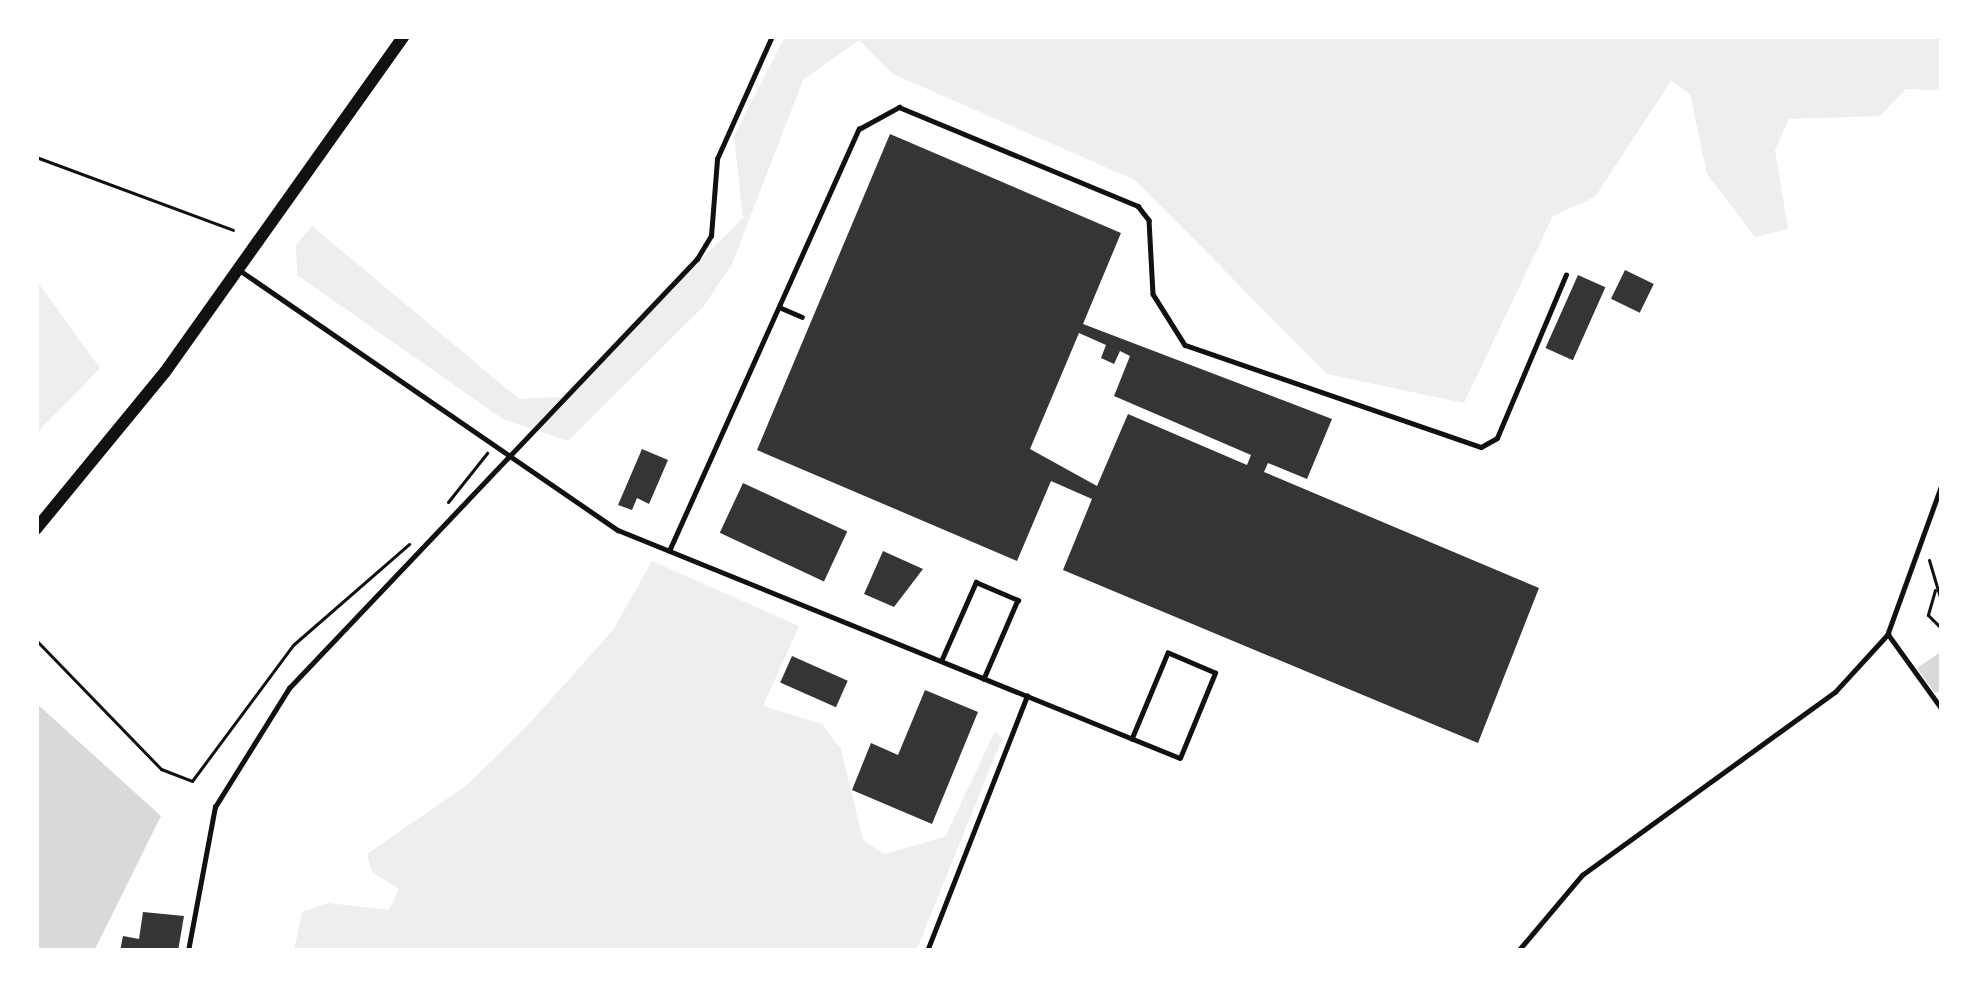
<!DOCTYPE html>
<style>
body{margin:0}
#map{position:relative;width:1978px;height:987px;overflow:hidden;background:#fff;font-family:Roboto,sans-serif}
div>[style]{position:absolute}
.green>*{inset:0;background:#eee}
.water>*{inset:0;background:#d9d9d9}
.building>*{inset:0;background:#353535;transform-origin:0 0}
.path>*{height:3px;margin:-1.5px;padding:0 1.5px;transform-origin:1.5px;border-radius:1.5px;background:#111}
.service>*{height:4.5px;margin:-2.25px;padding:0 2.25px;transform-origin:2.25px;border-radius:2.25px;background:#111}
.tertiary>*{height:12px;margin:-6px;padding:0 6px;transform-origin:6px;border-radius:6px;background:#111}
span{translate:-50% -50%;white-space:nowrap;text-align:center;line-height:1.15;-webkit-text-stroke:10px #fff;paint-order:stroke}
.frame{position:absolute;inset:0;border:39px solid #fff;pointer-events:none}
</style>
<div id="map">
<div class="green">
<div style="clip-path:polygon(785px 36px,1942px 36px,1942px 90px,1906px 89px,1880px 116px,1789px 119px,1775px 150px,1788px 229px,1755px 237px,1707px 174px,1690px 94px,1671px 81px,1595px 197px,1553px 216px,1464px 403px,1327px 374px,1135px 180px,893px 74px,859px 40px,803px 80px,732px 264px,703px 307px,568px 441px,503px 419px,297px 275px,296px 245px,312px 226px,519px 399px,561px 397px,743px 218px,734px 136px)"></div>
<div style="clip-path:polygon(36px 280px,100px 368px,36px 434px)"></div>
<div style="clip-path:polygon(652px 561px,799px 626px,763px 706px,822px 724px,841px 749px,863px 840px,884px 854px,945px 837px,995px 731px,1002px 739px,916px 951px,294px 951px,302px 912px,328px 903px,389px 910px,399px 889px,372px 872px,367px 854px,467px 785px,528px 725px,613px 630px)"></div>
</div>
<div class="water">
<div style="clip-path:polygon(1942px 651px,1942px 690px,1935px 693px,1917px 668px)"></div>
<div style="clip-path:polygon(36px 703px,161px 816px,94px 951px,36px 951px)"></div>
</div>
<div class="building">
<div style="clip-path:polygon(evenodd,890px 134px,1121px 233px,1083px 324px,1332px 419px,1307px 479px,1268px 463px,1264px 472px,1539px 588px,1478px 743px,1063px 570px,1092px 499px,1051px 481px,1017px 561px,757px 450px,890px 134px,1079px 333px,1106px 345px,1101px 358px,1114px 364px,1120px 351px,1130px 356px,1114px 396px,1251px 455px,1247px 465px,1128px 414px,1097px 486px,1030px 449px,1079px 333px)"></div>
<div style="left:1625px;top:270px;width:32px;height:32px;rotate:26deg"></div>
<div style="left:1578px;top:275px;width:30px;height:80px;rotate:24deg"></div>
<div style="clip-path:polygon(642px 449px,668px 460px,649px 504px,637px 498px,632px 510px,618px 505px)"></div>
<div style="left:743px;top:483px;width:115px;height:55px;rotate:25deg"></div>
<div style="clip-path:polygon(883px 551px,923px 569px,894px 607px,864px 594px)"></div>
<div style="left:792px;top:656px;width:61px;height:29px;rotate:24deg"></div>
<div style="clip-path:polygon(925px 690px,978px 712px,932px 824px,852px 790px,871px 743px,898px 755px)"></div>
<div style="clip-path:polygon(143px 912px,184px 916px,178px 951px,120px 951px,123px 936px,139px 939px)"></div>
</div>
<div class="path">
<div style="left:36px;top:157px;width:210px;rotate:20.3deg"></div>
<div style="left:448px;top:502px;width:63px;rotate:-51.5deg"></div>
<div style="left:1929px;top:560px;width:46px;rotate:73.5deg"></div>
<div style="left:1935px;top:590px;width:26px;rotate:106deg"></div>
<div style="left:1928px;top:615px;width:20px;rotate:45deg"></div>
<div style="left:36px;top:640px;width:180px;rotate:45.9deg"></div>
<div style="left:161px;top:769px;width:33px;rotate:21deg"></div>
<div style="left:192px;top:781px;width:169px;rotate:-53.4deg"></div>
<div style="left:293px;top:645px;width:154px;rotate:-41deg"></div>
</div>
<div class="service">
<div style="left:238px;top:269px;width:461px;rotate:34.5deg"></div>
<div style="left:618px;top:530px;width:606px;rotate:22.08deg"></div>
<div style="left:1180px;top:758px;width:92px;rotate:-67.6deg"></div>
<div style="left:1215px;top:673px;width:51px;rotate:-156.9deg"></div>
<div style="left:1168px;top:653px;width:93px;rotate:112.7deg"></div>
<div style="left:779px;top:307px;width:25px;rotate:23deg"></div>
<div style="left:1942px;top:485px;width:158px;rotate:109.9deg"></div>
<div style="left:1888px;top:634px;width:92px;rotate:54.2deg"></div>
<div style="left:669px;top:551px;width:463px;rotate:-65.8deg"></div>
<div style="left:859px;top:129px;width:46px;rotate:-28.8deg"></div>
<div style="left:899px;top:107px;width:259px;rotate:22.5deg"></div>
<div style="left:1138px;top:206px;width:18px;rotate:52deg"></div>
<div style="left:1149px;top:220px;width:74px;rotate:86.9deg"></div>
<div style="left:1153px;top:294px;width:60px;rotate:57.9deg"></div>
<div style="left:1185px;top:345px;width:313px;rotate:19deg"></div>
<div style="left:1481px;top:447px;width:18px;rotate:-29deg"></div>
<div style="left:1497px;top:438px;width:177px;rotate:-67.1deg"></div>
<div style="left:942px;top:659px;width:84px;rotate:-66.2deg"></div>
<div style="left:976px;top:582px;width:46px;rotate:23.2deg"></div>
<div style="left:1018px;top:600px;width:86px;rotate:113.3deg"></div>
<div style="left:188px;top:951px;width:147px;rotate:-79.4deg"></div>
<div style="left:215px;top:807px;width:140px;rotate:-58.1deg"></div>
<div style="left:289px;top:688px;width:592px;rotate:-46.44deg"></div>
<div style="left:697px;top:259px;width:27px;rotate:-59deg"></div>
<div style="left:711px;top:236px;width:77px;rotate:-85.5deg"></div>
<div style="left:717px;top:159px;width:135px;rotate:-65.9deg"></div>
<div style="left:927px;top:951px;width:274px;rotate:-68.6deg"></div>
<div style="left:1518px;top:951px;width:99px;rotate:-49.9deg"></div>
<div style="left:1582px;top:875px;width:312px;rotate:-35.9deg"></div>
<div style="left:1835px;top:692px;width:79px;rotate:-47.6deg"></div>
</div>
<div class="tertiary">
<div style="left:36px;top:529px;width:203px;rotate:-50.6deg"></div>
<div style="left:165px;top:372px;width:412px;rotate:-54.6deg"></div>
</div>
<div class="frame"></div>
</div>
